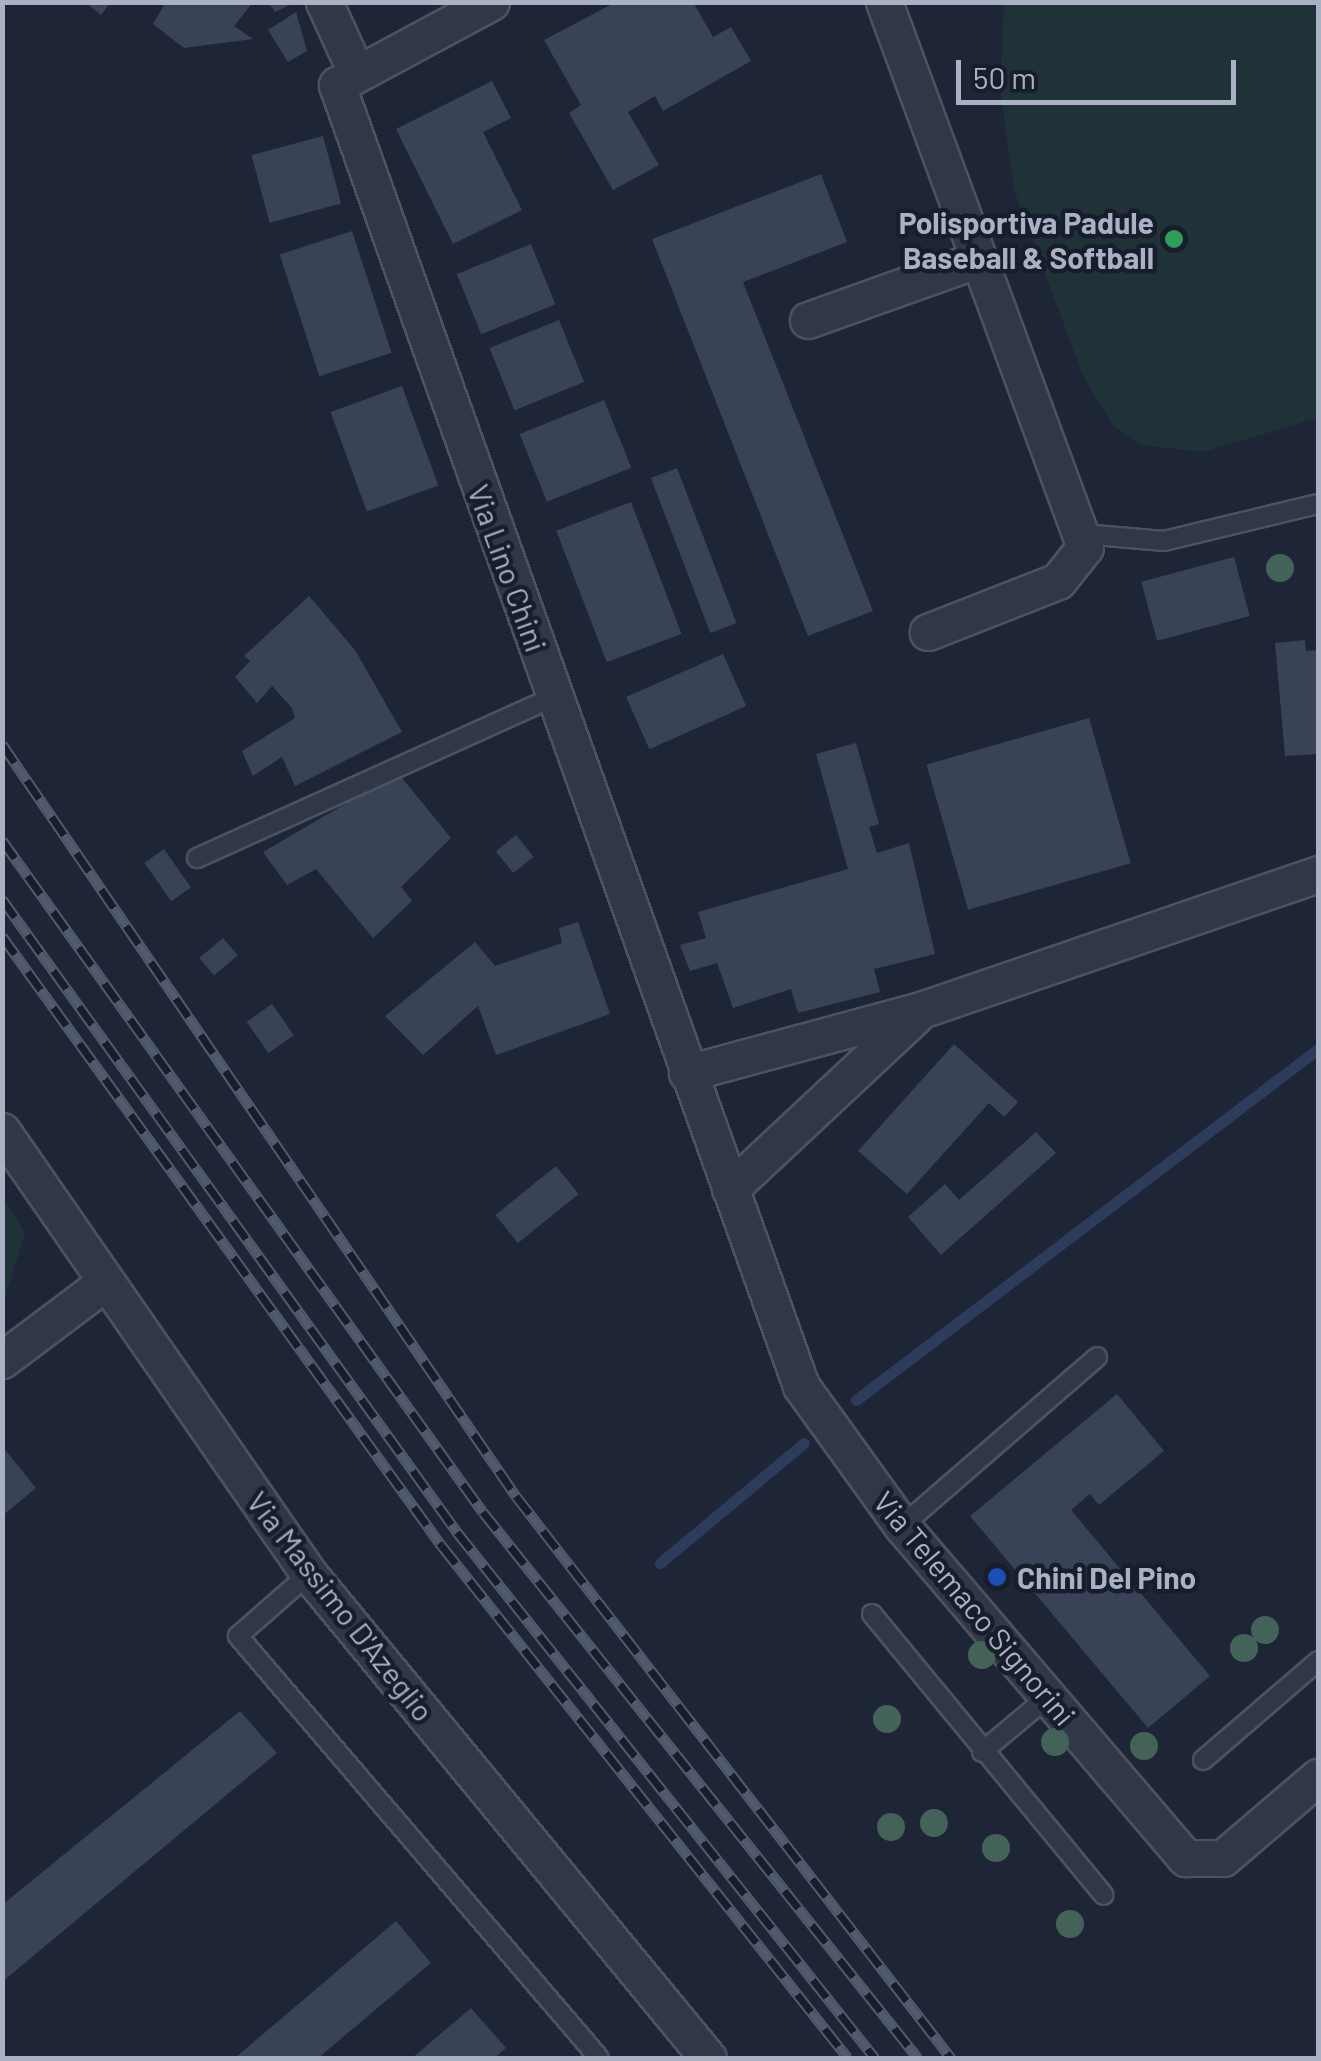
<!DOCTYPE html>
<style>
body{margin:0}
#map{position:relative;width:1321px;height:2061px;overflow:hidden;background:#1e2536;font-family:Barlow,sans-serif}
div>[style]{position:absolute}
.green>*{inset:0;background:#1f3237}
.stream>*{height:11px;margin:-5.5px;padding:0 5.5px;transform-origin:5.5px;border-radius:5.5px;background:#2e3c5c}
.building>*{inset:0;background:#394357;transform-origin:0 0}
.roads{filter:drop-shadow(2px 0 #4c5262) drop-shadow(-2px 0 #4c5262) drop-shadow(0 2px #4c5262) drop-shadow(0 -2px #4c5262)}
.service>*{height:18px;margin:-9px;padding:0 9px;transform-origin:9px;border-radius:9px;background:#313747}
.minor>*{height:35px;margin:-17.5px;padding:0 17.5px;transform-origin:17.5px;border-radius:17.5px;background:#313747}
.rail>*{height:11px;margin-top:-5.5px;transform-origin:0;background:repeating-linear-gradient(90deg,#171d2b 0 22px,#525b6e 0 44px);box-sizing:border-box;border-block:2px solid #525b6e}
.trees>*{width:28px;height:28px;margin:-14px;border-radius:50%;background:#436358}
.dots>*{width:28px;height:28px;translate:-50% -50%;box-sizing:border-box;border:5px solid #171d2b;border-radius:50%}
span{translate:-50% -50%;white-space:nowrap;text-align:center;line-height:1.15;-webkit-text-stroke:9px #171d2b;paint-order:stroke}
.poi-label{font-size:30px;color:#aab1c4;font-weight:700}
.right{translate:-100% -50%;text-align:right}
.left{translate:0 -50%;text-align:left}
.street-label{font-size:30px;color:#aab1c4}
.frame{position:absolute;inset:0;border:5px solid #aab1c4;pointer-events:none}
.scale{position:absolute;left:956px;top:60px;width:280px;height:45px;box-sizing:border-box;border:5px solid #aab1c4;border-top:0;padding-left:12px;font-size:30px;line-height:35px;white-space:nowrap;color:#aab1c4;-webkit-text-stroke:8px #171d2b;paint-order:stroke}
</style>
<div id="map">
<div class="green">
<div style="clip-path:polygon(1004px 2px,1318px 3px,1318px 418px,1202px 452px,1139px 445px,1112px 424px,1083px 376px,1014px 190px,1000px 87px)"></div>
<div style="clip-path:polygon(3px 1196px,25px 1234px,3px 1303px,2px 1303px)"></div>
</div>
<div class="stream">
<div style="left:856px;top:1400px;width:580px;rotate:-37.23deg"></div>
<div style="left:660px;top:1563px;width:187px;rotate:-39.8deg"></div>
</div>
<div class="building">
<div style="clip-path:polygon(85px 2px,111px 2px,101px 15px)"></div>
<div style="clip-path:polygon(166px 2px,253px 2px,234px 26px,253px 39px,184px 48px,153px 24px)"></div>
<div style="clip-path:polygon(268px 2px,295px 2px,275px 12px)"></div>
<div style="clip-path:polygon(616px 2px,693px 2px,713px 37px,731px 27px,751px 61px,663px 111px,655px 96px,628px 112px,659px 165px,613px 190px,569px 113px,581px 105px,544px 40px)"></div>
<div style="clip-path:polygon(296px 12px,307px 51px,288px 62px,268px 30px)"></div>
<div style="clip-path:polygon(492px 81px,511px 118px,483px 132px,522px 210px,453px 244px,396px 129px)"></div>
<div style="left:323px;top:136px;width:70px;height:74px;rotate:75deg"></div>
<div style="clip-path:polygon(821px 174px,847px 242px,743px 282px,873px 611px,808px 636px,652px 239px)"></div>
<div style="left:352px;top:231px;width:128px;height:76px;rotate:72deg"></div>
<div style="left:531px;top:244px;width:65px;height:80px;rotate:68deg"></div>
<div style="left:559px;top:320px;width:67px;height:75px;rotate:68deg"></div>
<div style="left:402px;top:386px;width:106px;height:76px;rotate:70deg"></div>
<div style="left:604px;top:400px;width:73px;height:91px;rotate:68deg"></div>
<div style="left:677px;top:468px;width:166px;height:28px;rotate:69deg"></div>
<div style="left:631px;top:502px;width:141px;height:80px;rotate:69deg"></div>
<div style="left:1234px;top:557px;width:61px;height:96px;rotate:75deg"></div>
<div style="clip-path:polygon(309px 596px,355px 650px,402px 732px,295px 786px,282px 757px,253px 776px,242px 751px,295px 718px,292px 708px,272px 686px,257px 703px,235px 677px,250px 661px,244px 656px)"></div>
<div style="clip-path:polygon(1305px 640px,1306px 651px,1318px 650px,1318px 754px,1285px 756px,1275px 643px)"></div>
<div style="left:723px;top:654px;width:57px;height:106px;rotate:66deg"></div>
<div style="left:1089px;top:718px;width:151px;height:169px;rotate:74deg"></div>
<div style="clip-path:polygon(856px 743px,879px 824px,869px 827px,877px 853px,909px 843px,935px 954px,874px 969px,880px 992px,798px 1013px,791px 989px,733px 1008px,717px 963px,690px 971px,680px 945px,706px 938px,698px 912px,848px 869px,816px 754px)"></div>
<div style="clip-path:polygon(398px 773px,451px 838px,401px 887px,412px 901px,373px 938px,316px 869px,287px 885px,263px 852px)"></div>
<div style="left:516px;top:835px;width:28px;height:26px;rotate:51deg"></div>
<div style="left:164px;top:849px;width:47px;height:24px;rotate:55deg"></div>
<div style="clip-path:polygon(578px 922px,610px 1014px,496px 1055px,478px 1006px,423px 1055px,385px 1016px,475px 942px,495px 966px,562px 943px,559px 928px)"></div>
<div style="left:223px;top:938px;width:23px;height:31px;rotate:50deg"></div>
<div style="left:272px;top:1004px;width:38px;height:31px;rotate:55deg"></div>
<div style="clip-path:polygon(954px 1044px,1018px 1102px,1004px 1117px,989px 1103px,907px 1194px,858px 1151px)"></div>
<div style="clip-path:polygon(1036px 1132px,1056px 1153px,941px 1255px,908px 1217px,945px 1184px,959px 1200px)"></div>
<div style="left:556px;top:1166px;width:36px;height:78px;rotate:51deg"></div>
<div style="clip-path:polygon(1117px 1394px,1164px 1451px,1099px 1505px,1090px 1494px,1071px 1510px,1210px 1676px,1148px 1728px,970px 1516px)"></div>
<div style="clip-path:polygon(2px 1446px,36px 1488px,2px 1516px)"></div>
<div style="clip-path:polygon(240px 1711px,277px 1753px,2px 1982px,2px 1905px)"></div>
<div style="clip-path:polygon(396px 1921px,431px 1963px,318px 2058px,235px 2058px)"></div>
<div style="clip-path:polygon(471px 2008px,506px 2048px,494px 2058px,412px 2058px)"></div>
</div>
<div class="roads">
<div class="service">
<div style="left:1083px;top:534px;width:81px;rotate:4.9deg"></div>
<div style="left:1164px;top:541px;width:158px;rotate:-13.5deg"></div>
<div style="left:197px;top:858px;width:392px;rotate:-24.3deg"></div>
<div style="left:902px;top:1526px;width:258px;rotate:-40.9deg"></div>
<div style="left:309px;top:1574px;width:94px;rotate:138.9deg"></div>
<div style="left:238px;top:1636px;width:555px;rotate:49.45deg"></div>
<div style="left:872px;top:1614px;width:364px;rotate:50.5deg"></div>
<div style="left:982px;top:1752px;width:87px;rotate:-39.9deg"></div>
<div style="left:1203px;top:1760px;width:152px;rotate:-40.7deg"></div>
</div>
<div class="minor">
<div style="left:324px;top:2px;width:79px;rotate:65.4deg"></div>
<div style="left:491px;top:2px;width:175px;rotate:151.7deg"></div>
<div style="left:337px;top:85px;width:1381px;rotate:70.37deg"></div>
<div style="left:801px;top:1386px;width:173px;rotate:54.2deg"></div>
<div style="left:902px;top:1526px;width:437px;rotate:49.5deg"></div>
<div style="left:1186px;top:1858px;width:37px"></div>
<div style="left:1223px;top:1858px;width:125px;rotate:-40.5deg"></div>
<div style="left:884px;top:2px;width:581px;rotate:69.76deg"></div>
<div style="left:1085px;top:547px;width:43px;rotate:128.5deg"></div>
<div style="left:1058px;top:581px;width:140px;rotate:158.6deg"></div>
<div style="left:808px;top:320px;width:176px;rotate:-19.6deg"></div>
<div style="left:687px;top:1073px;width:242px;rotate:-15.1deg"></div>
<div style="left:921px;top:1010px;width:420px;rotate:-18.9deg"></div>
<div style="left:2px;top:1131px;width:539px;rotate:55.28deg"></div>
<div style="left:309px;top:1574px;width:627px;rotate:50.5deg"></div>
<div style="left:730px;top:1189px;width:253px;rotate:-43.1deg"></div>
<div style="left:2px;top:1360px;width:126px;rotate:-37deg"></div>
</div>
</div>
<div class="rail">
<div style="left:2px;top:744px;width:911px;rotate:55.65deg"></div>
<div style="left:516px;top:1496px;width:711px;rotate:52.26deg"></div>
<div style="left:2px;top:840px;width:826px;rotate:54.41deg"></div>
<div style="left:483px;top:1512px;width:698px;rotate:51.46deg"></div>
<div style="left:2px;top:899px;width:780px;rotate:54.29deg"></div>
<div style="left:457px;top:1532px;width:672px;rotate:51.53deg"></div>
<div style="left:2px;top:936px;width:752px;rotate:54.2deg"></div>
<div style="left:442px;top:1546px;width:653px;rotate:51.59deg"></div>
</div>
<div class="trees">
<div style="left:1280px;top:568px"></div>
<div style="left:1265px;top:1630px"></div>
<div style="left:1244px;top:1648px"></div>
<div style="left:982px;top:1655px"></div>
<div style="left:887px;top:1719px"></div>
<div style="left:1055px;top:1742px"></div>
<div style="left:1144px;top:1746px"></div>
<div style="left:934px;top:1823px"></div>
<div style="left:891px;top:1827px"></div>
<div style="left:996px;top:1848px"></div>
<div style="left:1070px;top:1924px"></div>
</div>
<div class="dots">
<div style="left:1174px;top:239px;background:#2e9e5b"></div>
<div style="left:997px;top:1577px;background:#1a4fb4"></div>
</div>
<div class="poi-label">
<span class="right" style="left:1154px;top:239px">Polisportiva Padule<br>Baseball &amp; Softball</span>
<span class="left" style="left:1017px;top:1577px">Chini Del Pino</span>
</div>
<div class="street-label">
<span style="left:508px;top:568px;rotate:70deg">Via Lino Chini</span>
<span style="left:341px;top:1606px;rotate:52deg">Via Massimo D'Azeglio</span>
<span style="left:975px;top:1608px;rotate:50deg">Via Telemaco Signorini</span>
</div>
<div class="frame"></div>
<div class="scale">50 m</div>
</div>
